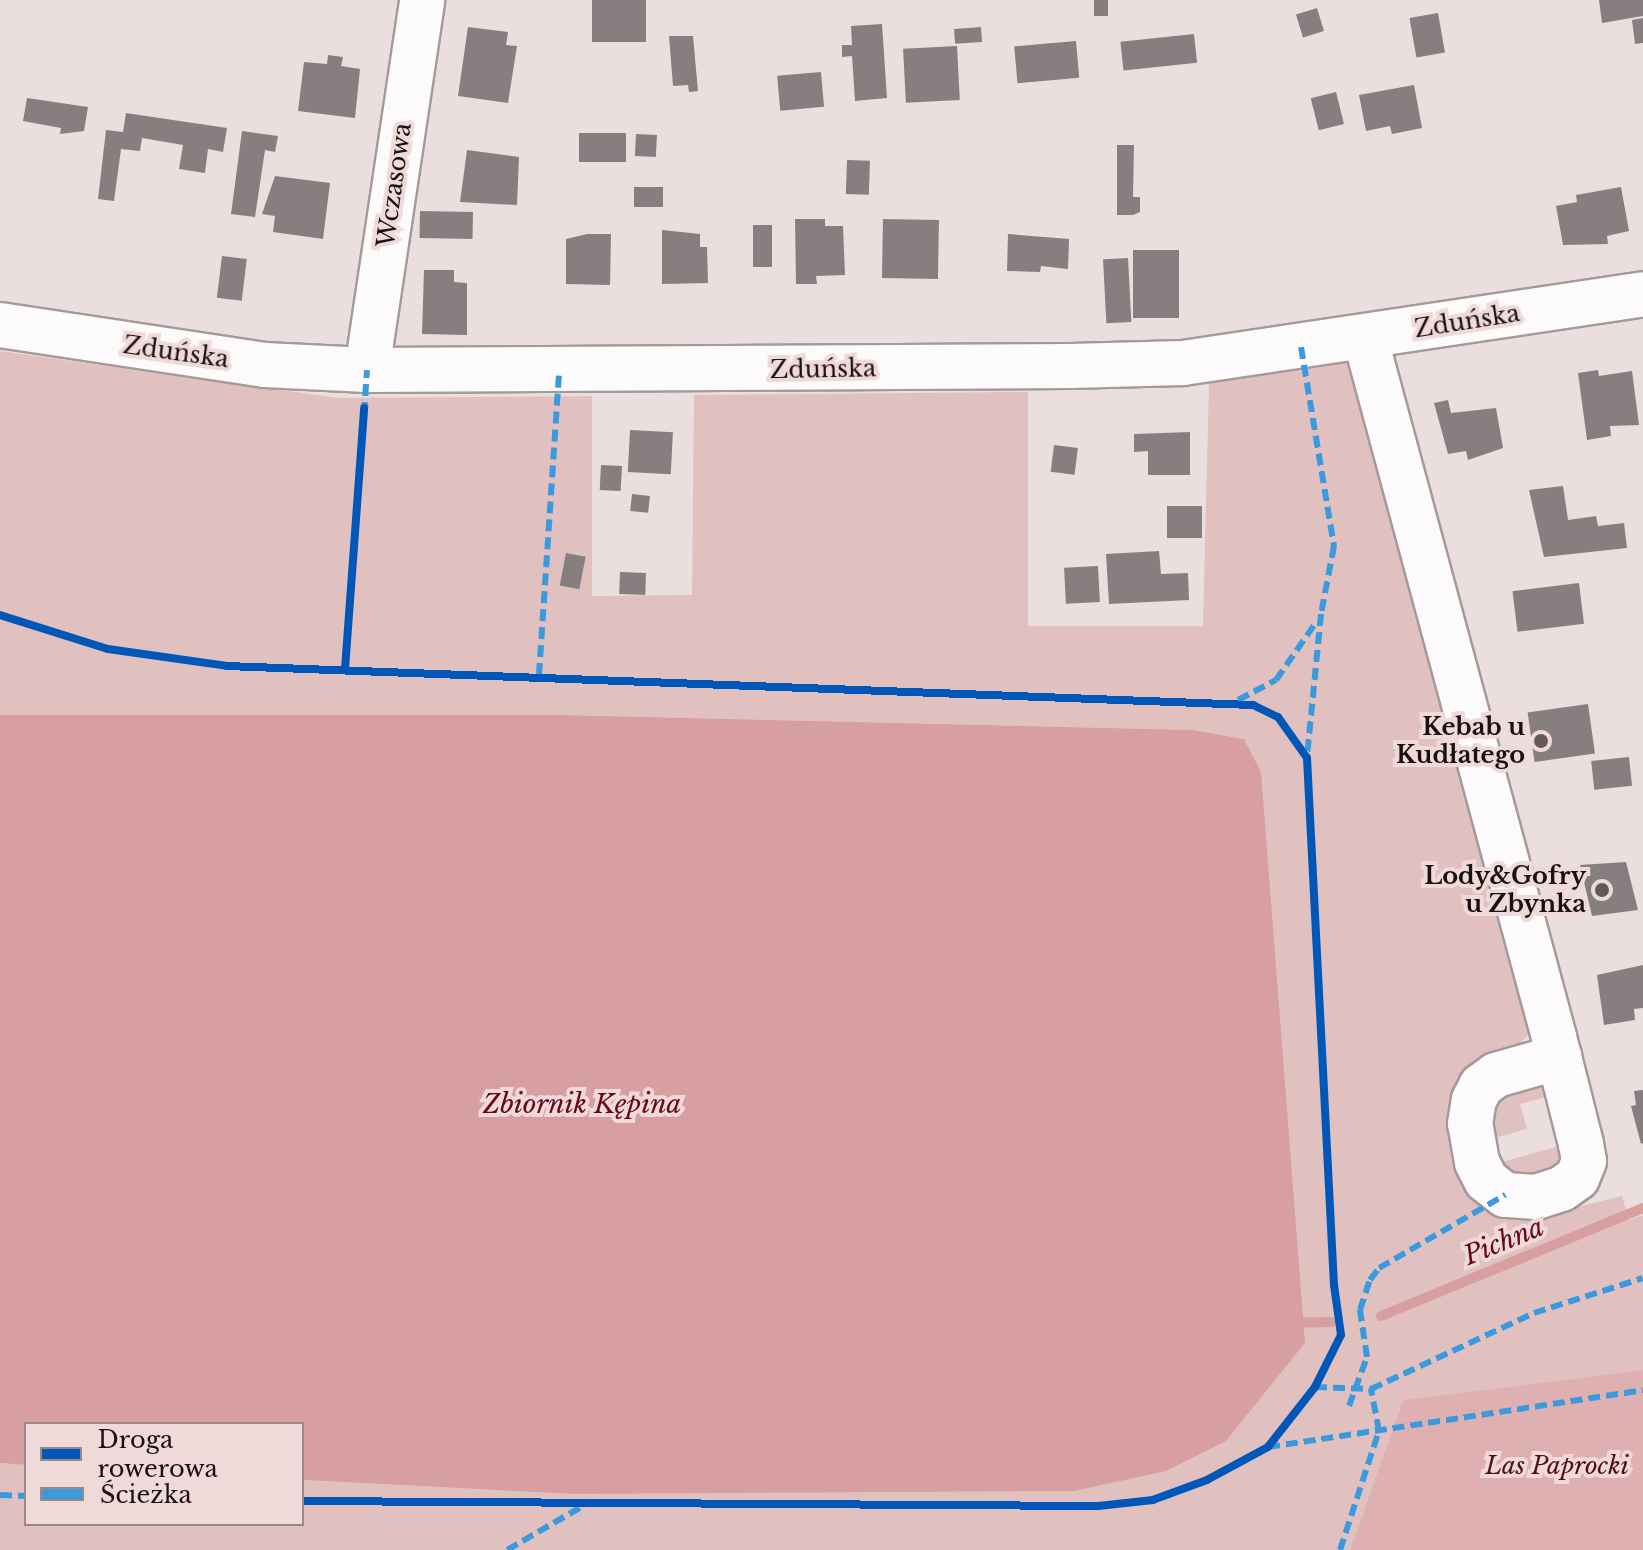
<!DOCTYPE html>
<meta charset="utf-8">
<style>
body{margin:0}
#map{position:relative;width:1643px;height:1550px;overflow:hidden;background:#ebdede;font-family:"Libre Baskerville",serif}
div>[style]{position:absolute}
.green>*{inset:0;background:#e1c0c0}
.forest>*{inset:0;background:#dfb0b1}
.water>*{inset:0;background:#d89fa1}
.stream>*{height:10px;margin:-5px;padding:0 5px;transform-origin:5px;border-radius:5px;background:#d89fa1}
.building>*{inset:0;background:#877f7f;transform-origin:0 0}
.roads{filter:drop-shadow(2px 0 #a49a9a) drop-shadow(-2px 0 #a49a9a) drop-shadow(0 2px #a49a9a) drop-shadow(0 -2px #a49a9a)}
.minor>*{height:44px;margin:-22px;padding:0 22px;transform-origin:22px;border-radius:22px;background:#fcfafa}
.quiet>*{height:6px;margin-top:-3px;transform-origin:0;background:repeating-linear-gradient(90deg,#3b9ade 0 12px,transparent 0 18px)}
.cycleway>*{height:8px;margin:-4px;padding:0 4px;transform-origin:4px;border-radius:4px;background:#0057b8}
.dots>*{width:22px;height:22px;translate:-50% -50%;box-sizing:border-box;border:4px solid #f0d9d9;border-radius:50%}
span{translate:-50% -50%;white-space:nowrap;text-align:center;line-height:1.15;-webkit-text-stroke:8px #f0d9d9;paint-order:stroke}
.street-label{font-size:24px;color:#191111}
.poi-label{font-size:24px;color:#191111;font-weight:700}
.right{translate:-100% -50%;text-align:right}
.park-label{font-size:24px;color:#500c17;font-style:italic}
.water-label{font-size:26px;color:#65081c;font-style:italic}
.legend{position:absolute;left:24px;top:1422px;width:280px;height:104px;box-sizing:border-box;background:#f0d9d9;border:2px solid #9a8989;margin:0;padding:10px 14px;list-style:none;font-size:24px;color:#191111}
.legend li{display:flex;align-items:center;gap:16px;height:40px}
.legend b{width:40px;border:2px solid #9a8989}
</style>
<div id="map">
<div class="green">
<div style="clip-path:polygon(0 351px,339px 398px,592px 396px,592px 596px,692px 595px,694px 395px,1028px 392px,1028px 626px,1203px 626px,1209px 382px,1348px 362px,1529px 1034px,1453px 1111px,1531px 1219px,1622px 1196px,1629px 1220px,1643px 1215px,1643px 1370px,1403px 1400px,1350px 1550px,0 1550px,0 1463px,26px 1465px,26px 1524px,302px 1524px,302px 1480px,572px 1494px,1226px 1441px,1305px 1343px,1244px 739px,1194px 730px,564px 715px,0 715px)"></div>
<div style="clip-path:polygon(1552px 1073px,1557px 1094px,1520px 1104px,1527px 1129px,1491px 1139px,1494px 1093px)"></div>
<div style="clip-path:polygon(1570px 1143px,1565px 1167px,1517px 1183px,1498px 1163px)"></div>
</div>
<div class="forest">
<div style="clip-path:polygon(1643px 1370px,1643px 1550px,1350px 1550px,1403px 1400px)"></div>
</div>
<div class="water">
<div style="clip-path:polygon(0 715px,564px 715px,1194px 730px,1244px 739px,1261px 772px,1305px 1343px,1226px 1441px,1166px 1471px,1074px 1491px,572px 1494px,302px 1480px,302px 1424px,26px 1424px,26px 1465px,0 1463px)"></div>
</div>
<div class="stream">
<div style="left:1381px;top:1316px;width:283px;rotate:-22.4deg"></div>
<div style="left:1290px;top:1323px;width:41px;rotate:-1.4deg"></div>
</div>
<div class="building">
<div style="left:592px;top:0;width:54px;height:42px"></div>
<div style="left:1094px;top:0;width:14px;height:16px"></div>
<div style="clip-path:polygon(1599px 0,1643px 0,1643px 16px,1602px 23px)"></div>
<div style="left:1317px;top:8px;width:24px;height:22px;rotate:73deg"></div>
<div style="left:1438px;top:13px;width:40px;height:29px;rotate:80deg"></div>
<div style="clip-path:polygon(1643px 18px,1643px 43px,1635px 44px,1632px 20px)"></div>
<div style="clip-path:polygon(882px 24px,887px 98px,855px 101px,852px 56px,842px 57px,842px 45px,852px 45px,851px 26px)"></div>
<div style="clip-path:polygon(468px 27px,508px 32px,506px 45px,517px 46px,508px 103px,458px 96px)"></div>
<div style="left:981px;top:27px;width:15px;height:27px;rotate:86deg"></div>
<div style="left:1194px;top:34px;width:29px;height:74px;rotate:84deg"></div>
<div style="clip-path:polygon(669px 36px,693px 36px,698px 91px,689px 92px,688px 85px,673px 86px)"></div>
<div style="left:1076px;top:41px;width:37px;height:62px;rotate:85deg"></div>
<div style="left:957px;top:46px;width:54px;height:54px;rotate:87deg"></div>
<div style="clip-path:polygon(328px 55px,343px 57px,341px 66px,360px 69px,355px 118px,298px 111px,304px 62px,327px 64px)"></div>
<div style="left:821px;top:72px;width:35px;height:44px;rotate:85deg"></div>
<div style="clip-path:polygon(1414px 85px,1422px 128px,1392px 134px,1390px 126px,1366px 131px,1359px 95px)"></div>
<div style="left:1336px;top:92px;width:33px;height:26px;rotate:76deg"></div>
<div style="clip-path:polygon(27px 98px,88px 107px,84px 131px,60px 134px,61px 128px,23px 121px)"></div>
<div style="clip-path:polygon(126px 113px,227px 128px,223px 152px,208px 149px,205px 173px,179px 169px,183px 145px,142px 138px,140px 151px,121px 149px,114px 201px,98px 199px,106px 130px,123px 132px)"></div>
<div style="clip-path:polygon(242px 131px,278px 136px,275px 152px,265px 150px,255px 217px,231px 214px)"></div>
<div style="left:579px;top:133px;width:47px;height:29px"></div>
<div style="left:636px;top:134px;width:21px;height:22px;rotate:3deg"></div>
<div style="clip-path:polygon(1117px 145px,1134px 145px,1133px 197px,1140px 197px,1140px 212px,1133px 215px,1117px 215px)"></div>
<div style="clip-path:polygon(467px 150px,519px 157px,517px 205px,460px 202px)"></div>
<div style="left:847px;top:160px;width:23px;height:34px;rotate:2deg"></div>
<div style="clip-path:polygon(275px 176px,330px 183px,323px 239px,273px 232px,275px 216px,262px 214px)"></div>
<div style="left:634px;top:187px;width:29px;height:20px"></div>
<div style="clip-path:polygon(1621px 187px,1629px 231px,1607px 236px,1608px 244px,1563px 245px,1556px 206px,1577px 202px,1576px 195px)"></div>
<div style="left:420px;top:211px;width:53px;height:27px;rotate:1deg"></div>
<div style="clip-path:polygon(795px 219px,825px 219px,825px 226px,843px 226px,845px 275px,816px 276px,817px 284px,796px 284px)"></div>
<div style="left:883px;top:219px;width:56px;height:59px;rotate:1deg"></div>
<div style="left:753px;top:225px;width:19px;height:42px"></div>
<div style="clip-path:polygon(662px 230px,700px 234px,700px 247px,707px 247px,708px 283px,662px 284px)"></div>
<div style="clip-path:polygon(587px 234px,611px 234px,610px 285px,566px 284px,566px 239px)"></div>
<div style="clip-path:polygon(1008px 234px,1069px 239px,1068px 269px,1041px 266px,1040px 272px,1007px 271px)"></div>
<div style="left:1133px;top:250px;width:46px;height:68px"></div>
<div style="left:222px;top:256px;width:25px;height:42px;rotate:7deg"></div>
<div style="left:1128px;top:258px;width:64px;height:25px;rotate:87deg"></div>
<div style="clip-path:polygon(424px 270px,454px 270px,454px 282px,467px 283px,467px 335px,422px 334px)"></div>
<div style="clip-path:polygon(1598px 370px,1599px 376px,1632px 371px,1639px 425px,1610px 426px,1611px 436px,1587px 440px,1578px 373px)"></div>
<div style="clip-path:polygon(1448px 400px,1451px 413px,1496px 408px,1503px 448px,1468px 460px,1466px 451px,1448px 454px,1434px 403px)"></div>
<div style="left:630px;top:430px;width:43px;height:42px;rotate:3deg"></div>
<div style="clip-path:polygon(1190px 432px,1190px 475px,1148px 475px,1148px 451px,1134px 452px,1134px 434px)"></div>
<div style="left:1054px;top:445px;width:24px;height:27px;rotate:7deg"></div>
<div style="left:601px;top:465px;width:21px;height:25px;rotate:3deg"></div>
<div style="clip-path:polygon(1563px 486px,1568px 520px,1596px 516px,1598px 526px,1624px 523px,1627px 548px,1544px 557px,1529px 490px)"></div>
<div style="left:632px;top:494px;width:18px;height:17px;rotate:6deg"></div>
<div style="left:1167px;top:506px;width:35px;height:32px"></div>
<div style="clip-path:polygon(1159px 551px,1161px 574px,1188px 573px,1189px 600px,1109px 604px,1106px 554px)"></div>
<div style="left:566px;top:553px;width:20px;height:33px;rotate:11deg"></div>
<div style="left:1098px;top:566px;width:36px;height:34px;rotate:87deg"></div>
<div style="left:620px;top:572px;width:26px;height:22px;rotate:2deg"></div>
<div style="left:1579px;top:583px;width:41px;height:67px;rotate:83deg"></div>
<div style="left:1588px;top:704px;width:50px;height:61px;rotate:82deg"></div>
<div style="left:1629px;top:757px;width:29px;height:38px;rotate:84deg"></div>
<div style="clip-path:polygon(1626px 862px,1638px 910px,1592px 916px,1580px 865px)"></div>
<div style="clip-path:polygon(1643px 965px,1643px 1008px,1634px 1009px,1635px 1020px,1604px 1025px,1597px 975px)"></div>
<div style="clip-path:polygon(1643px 1090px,1643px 1143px,1641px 1144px,1631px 1106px,1636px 1105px,1634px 1091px)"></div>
</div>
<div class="roads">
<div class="minor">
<div style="left:0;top:325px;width:268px;rotate:8.6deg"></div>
<div style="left:265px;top:365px;width:102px;rotate:2.8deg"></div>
<div style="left:367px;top:370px;width:703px;rotate:-0.33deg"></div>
<div style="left:1070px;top:366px;width:113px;rotate:-1.5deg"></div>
<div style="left:1183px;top:363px;width:465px;rotate:-8.5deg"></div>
<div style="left:1365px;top:337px;width:725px;rotate:74.89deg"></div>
<div style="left:1554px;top:1037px;width:21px;rotate:76deg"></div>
<div style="left:1559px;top:1057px;width:90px;rotate:75.8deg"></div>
<div style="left:1581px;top:1144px;width:17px;rotate:80deg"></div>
<div style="left:1584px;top:1161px;width:18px;rotate:112deg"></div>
<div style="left:1577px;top:1178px;width:19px;rotate:145deg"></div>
<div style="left:1561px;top:1189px;width:26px;rotate:162deg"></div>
<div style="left:1536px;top:1197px;width:31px;rotate:-176deg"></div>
<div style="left:1505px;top:1195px;width:24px;rotate:-142deg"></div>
<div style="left:1486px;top:1180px;width:20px;rotate:-117deg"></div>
<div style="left:1477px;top:1162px;width:39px;rotate:-100deg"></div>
<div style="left:1470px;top:1124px;width:24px;rotate:-81deg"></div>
<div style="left:1474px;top:1100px;width:16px;rotate:-63deg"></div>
<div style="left:1481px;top:1086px;width:19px;rotate:-36deg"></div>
<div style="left:1496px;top:1075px;width:66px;rotate:-15.9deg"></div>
<div style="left:367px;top:370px;width:374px;rotate:-81.5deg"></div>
</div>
</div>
<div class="quiet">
<div style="left:1301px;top:347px;width:202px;rotate:80.6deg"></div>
<div style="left:1334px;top:546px;width:69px;rotate:100.8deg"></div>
<div style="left:1321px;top:614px;width:145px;rotate:95.6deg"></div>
<div style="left:364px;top:414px;width:44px;rotate:-86.1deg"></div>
<div style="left:539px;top:675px;width:304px;rotate:-86.2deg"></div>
<div style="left:1238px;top:700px;width:43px;rotate:-27.8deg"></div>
<div style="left:1276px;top:680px;width:72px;rotate:-55.2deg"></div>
<div style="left:1315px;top:1387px;width:56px;rotate:2deg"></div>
<div style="left:1371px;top:1389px;width:180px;rotate:-25deg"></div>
<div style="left:1534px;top:1313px;width:114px;rotate:-17.8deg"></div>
<div style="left:1349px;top:1406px;width:52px;rotate:-69.8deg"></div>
<div style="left:1367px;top:1357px;width:48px;rotate:-98.5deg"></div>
<div style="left:1360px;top:1310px;width:32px;rotate:-72deg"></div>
<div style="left:1370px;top:1280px;width:15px;rotate:-53deg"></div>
<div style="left:1379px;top:1268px;width:146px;rotate:-30.1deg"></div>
<div style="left:1268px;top:1447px;width:379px;rotate:-8.6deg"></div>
<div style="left:0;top:1495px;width:26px;rotate:2deg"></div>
<div style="left:507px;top:1550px;width:88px;rotate:-30.1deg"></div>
<div style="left:1340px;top:1550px;width:125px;rotate:-71.9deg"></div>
<div style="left:1379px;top:1431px;width:43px;rotate:-100.8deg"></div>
</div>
<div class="cycleway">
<div style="left:0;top:615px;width:113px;rotate:17.5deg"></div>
<div style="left:108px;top:649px;width:120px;rotate:8.1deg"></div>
<div style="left:227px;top:666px;width:1027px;rotate:2.18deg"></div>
<div style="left:1253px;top:705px;width:28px;rotate:26deg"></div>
<div style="left:1278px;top:717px;width:50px;rotate:54.7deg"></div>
<div style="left:1307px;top:758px;width:528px;rotate:87.07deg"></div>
<div style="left:1334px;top:1285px;width:50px;rotate:82deg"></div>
<div style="left:1341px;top:1335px;width:58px;rotate:116.6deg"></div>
<div style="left:1315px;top:1387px;width:76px;rotate:128.1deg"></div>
<div style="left:1268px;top:1447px;width:69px;rotate:151.6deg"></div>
<div style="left:1207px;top:1480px;width:58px;rotate:159.7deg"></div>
<div style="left:1153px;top:1500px;width:55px;rotate:173.8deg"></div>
<div style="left:1098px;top:1506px;width:796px;rotate:-179.64deg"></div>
<div style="left:345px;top:669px;width:262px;rotate:-85.8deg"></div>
</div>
<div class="dots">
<div style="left:1541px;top:741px;background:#625959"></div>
<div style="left:1602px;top:890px;background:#625959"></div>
</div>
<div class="street-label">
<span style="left:394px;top:185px;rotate:-82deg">Wczasowa</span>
<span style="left:1467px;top:321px;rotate:-9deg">Zduńska</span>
<span style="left:176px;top:352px;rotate:8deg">Zduńska</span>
<span style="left:823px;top:369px;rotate:-1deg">Zduńska</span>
</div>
<div class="poi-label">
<span class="right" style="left:1525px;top:741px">Kebab u<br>Kudłatego</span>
<span class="right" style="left:1586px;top:890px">Lody&amp;Gofry<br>u Zbynka</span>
</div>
<div class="park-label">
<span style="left:1557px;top:1466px">Las Paprocki</span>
</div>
<div class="water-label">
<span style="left:582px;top:1105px">Zbiornik Kępina</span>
<span style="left:1504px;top:1242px;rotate:-22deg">Pichna</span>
</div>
<ul class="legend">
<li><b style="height:10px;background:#0057b8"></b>Droga rowerowa</li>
<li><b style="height:10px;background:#3b9ade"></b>Ścieżka</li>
</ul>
</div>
